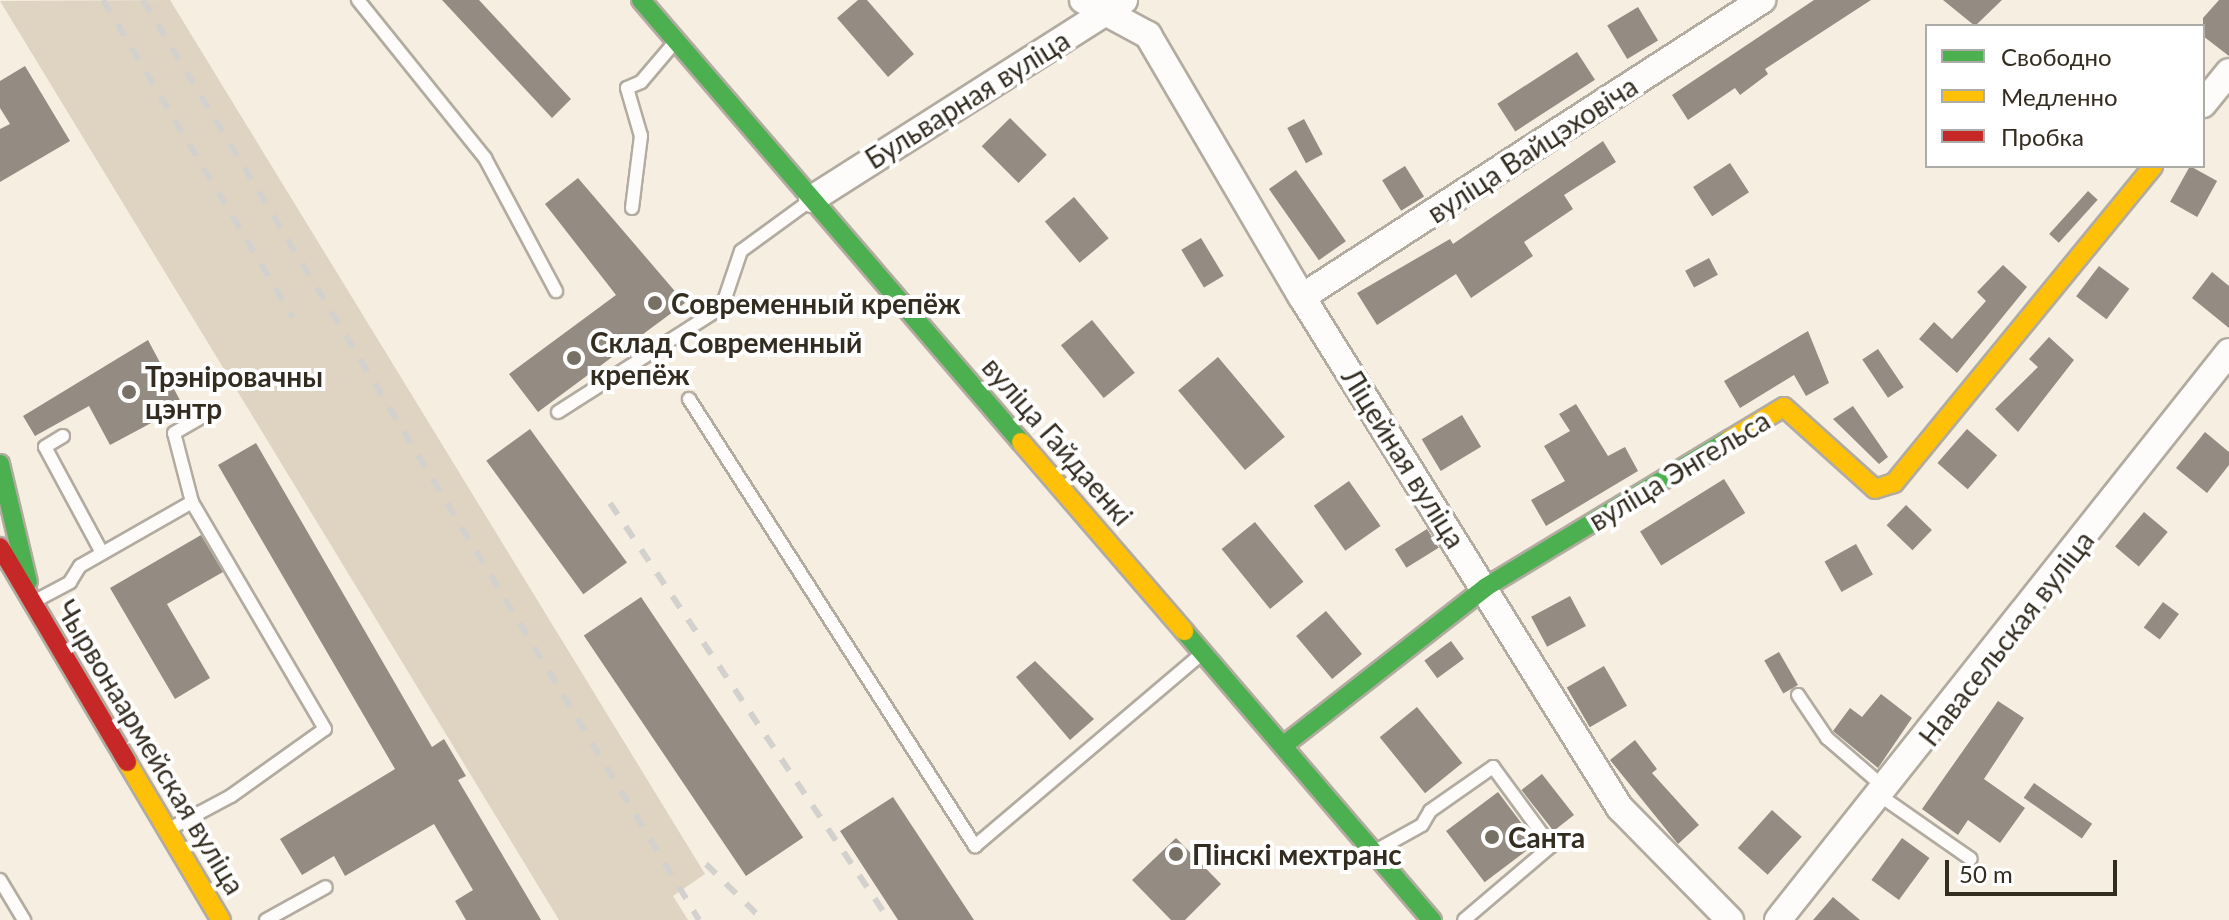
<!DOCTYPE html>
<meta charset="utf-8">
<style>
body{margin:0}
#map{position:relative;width:2229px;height:920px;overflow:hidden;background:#f6eee1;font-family:Lato,sans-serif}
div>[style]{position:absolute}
.green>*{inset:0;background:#dfd4c2}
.building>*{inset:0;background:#948c83;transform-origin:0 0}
.roads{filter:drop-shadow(2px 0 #b2aba0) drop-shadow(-2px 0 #b2aba0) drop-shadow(0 2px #b2aba0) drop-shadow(0 -2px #b2aba0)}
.lane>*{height:12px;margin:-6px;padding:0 6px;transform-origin:6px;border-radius:6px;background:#fefcfa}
.street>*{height:26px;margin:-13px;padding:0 13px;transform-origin:13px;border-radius:13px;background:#fefcfa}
.fast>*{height:18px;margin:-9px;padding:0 9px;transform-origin:9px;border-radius:9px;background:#4caf50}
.slow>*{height:18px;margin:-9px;padding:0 9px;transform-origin:9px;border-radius:9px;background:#ffc107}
.jam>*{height:18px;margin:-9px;padding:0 9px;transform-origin:9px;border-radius:9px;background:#c62828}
.rail>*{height:6px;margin-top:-3px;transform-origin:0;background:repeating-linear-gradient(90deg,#d3d1cd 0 14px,transparent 0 28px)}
.dots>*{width:22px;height:22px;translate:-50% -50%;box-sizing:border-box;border:4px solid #fff;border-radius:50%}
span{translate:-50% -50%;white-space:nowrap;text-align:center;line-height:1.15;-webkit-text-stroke:8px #fff;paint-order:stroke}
.street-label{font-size:28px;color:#332c20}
.poi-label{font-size:28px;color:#332c20;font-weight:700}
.left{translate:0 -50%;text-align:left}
.legend{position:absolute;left:1925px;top:24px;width:280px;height:144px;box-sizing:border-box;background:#fff;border:2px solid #adaba6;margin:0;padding:10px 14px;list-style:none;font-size:24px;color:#332c20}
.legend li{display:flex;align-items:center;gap:16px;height:40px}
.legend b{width:40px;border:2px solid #adaba6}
.scale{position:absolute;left:1945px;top:860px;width:172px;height:36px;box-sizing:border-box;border:4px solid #332c20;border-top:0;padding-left:10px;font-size:24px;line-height:28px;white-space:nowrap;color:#332c20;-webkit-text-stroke:6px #fff;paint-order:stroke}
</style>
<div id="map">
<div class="green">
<div style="clip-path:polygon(170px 0,705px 874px,673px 896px,688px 920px,559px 920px,0 1px)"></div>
</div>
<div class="building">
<div style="clip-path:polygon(442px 0,479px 0,571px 99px,552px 118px)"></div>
<div style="clip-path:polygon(858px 0,867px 0,914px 54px,888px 77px,837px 18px)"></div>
<div style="clip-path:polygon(1814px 0,1871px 0,1765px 69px,1768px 74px,1740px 95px,1735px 88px,1688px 120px,1672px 95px)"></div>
<div style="clip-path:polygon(1943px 0,2002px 0,1975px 26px)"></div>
<div style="clip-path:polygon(2219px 0,2229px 0,2229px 56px,2203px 36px,2203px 18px)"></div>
<div style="left:1638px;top:7px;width:39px;height:36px;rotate:59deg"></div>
<div style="left:1577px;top:52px;width:33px;height:95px;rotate:57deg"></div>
<div style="clip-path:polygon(25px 66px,70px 141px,0 182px,0 129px,10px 124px,0 108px,0 81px)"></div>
<div style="left:1010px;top:118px;width:52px;height:40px;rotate:45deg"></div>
<div style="left:1304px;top:119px;width:40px;height:19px;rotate:62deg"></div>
<div style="clip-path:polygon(1603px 141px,1616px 162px,1564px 195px,1573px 209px,1524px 242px,1533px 256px,1471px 298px,1456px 274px,1377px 325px,1357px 293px,1450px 239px,1453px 244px)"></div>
<div style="left:1730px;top:163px;width:35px;height:44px;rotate:57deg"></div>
<div style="left:1405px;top:166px;width:36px;height:27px;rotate:58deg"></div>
<div style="left:2190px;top:166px;width:31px;height:41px;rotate:29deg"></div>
<div style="left:1296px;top:170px;width:87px;height:33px;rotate:55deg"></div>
<div style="clip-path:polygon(578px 178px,685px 303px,538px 412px,509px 374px,616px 295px,545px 204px)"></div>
<div style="left:2088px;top:191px;width:13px;height:58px;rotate:42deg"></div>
<div style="left:1074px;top:197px;width:54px;height:38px;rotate:50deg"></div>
<div style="left:1201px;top:238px;width:44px;height:23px;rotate:59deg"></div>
<div style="left:1709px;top:258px;width:19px;height:27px;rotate:62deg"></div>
<div style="clip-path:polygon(2003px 265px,2027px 287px,1957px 373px,1919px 339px,1934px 322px,1952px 339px,1986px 301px,1977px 292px)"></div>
<div style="left:2099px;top:266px;width:38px;height:38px;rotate:37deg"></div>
<div style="clip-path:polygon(2212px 272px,2229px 286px,2229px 328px,2192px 298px)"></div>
<div style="left:1092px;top:320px;width:68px;height:40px;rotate:51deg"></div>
<div style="clip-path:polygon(1808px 331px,1829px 383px,1806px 396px,1794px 375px,1740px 408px,1724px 381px)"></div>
<div style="clip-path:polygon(2049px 337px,2074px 360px,2018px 432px,1995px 409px,2038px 367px,2029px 359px)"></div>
<div style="clip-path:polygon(148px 340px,183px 406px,110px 445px,89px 406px,35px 436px,23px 416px)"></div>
<div style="left:1878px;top:349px;width:46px;height:19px;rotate:56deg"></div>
<div style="left:1218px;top:357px;width:104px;height:52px;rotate:50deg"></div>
<div style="clip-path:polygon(1576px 404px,1608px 456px,1625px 447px,1638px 471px,1546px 526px,1531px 500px,1565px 481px,1544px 446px,1570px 431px,1559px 414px)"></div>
<div style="clip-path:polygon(1853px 406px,1888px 457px,1879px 464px,1833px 419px)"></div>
<div style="left:1462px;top:415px;width:37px;height:47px;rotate:59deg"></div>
<div style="left:530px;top:429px;width:165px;height:54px;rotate:54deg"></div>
<div style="left:1967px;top:429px;width:40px;height:45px;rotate:41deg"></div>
<div style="clip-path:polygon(2205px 432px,2229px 452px,2229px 465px,2207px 493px,2176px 468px)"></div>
<div style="clip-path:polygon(256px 443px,432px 747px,444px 739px,466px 776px,458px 780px,541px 920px,466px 920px,455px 901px,473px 890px,434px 824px,345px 876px,334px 856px,302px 875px,280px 839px,395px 769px,218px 465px)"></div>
<div style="left:1724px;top:479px;width:40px;height:99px;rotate:58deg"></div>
<div style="left:1349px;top:481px;width:55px;height:43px;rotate:55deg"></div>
<div style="left:1906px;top:505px;width:36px;height:28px;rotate:44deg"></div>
<div style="left:2144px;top:512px;width:31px;height:45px;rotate:40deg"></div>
<div style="left:1255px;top:522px;width:77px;height:43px;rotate:51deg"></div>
<div style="left:1427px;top:529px;width:22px;height:38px;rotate:58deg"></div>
<div style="clip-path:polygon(201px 535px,223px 572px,167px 604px,210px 678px,175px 699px,110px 588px)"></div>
<div style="left:1856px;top:544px;width:35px;height:36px;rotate:61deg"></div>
<div style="left:1570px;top:596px;width:34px;height:44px;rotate:62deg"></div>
<div style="left:641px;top:597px;width:290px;height:69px;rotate:56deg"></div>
<div style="left:2163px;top:602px;width:20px;height:32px;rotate:37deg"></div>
<div style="left:1326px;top:611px;width:56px;height:39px;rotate:50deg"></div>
<div style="left:1451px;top:641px;width:22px;height:33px;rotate:54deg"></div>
<div style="left:1779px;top:652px;width:38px;height:17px;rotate:60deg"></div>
<div style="clip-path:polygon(1035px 661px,1094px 719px,1070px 740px,1016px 677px)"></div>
<div style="left:1604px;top:666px;width:46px;height:43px;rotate:60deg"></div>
<div style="clip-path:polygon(1881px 694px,1912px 718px,1878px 768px,1833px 731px,1850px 708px,1862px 717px)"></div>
<div style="clip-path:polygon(1998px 701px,2024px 718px,1984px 779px,2025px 808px,2000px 843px,1968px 820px,1958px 835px,1922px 809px)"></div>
<div style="left:1417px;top:707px;width:72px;height:48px;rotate:51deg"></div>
<div style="clip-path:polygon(1635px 740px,1657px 769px,1652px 773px,1699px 825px,1678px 844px,1610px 760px)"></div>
<div style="left:1542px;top:774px;width:52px;height:26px;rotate:52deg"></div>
<div style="left:2034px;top:783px;width:71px;height:18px;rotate:35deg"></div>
<div style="left:1498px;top:792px;width:64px;height:65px;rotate:53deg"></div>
<div style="clip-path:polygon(893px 797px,974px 920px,898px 920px,840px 831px)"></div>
<div style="left:1772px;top:810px;width:40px;height:51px;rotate:42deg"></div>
<div style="clip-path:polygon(1176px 838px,1221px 884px,1185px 920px,1171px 920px,1132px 880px)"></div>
<div style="left:1902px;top:838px;width:34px;height:52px;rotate:36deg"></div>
<div style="clip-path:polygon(1833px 897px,1860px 920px,1813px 920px)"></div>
</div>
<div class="roads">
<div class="lane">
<div style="left:358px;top:0;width:203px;rotate:51.2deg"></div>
<div style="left:485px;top:158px;width:151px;rotate:61.9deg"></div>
<div style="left:632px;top:208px;width:73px;rotate:-82.9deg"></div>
<div style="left:641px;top:136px;width:50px;rotate:-106.3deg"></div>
<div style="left:627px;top:88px;width:15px;rotate:-23deg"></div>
<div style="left:641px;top:82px;width:52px;rotate:-49.6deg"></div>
<div style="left:689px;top:399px;width:531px;rotate:57.39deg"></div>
<div style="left:975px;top:846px;width:295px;rotate:-40.3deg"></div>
<div style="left:558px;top:412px;width:195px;rotate:-32.6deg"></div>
<div style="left:722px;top:307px;width:59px;rotate:-71.3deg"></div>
<div style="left:741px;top:251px;width:87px;rotate:-36.1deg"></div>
<div style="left:63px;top:436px;width:21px;rotate:149deg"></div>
<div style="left:45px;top:447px;width:120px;rotate:61.7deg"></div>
<div style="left:35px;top:601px;width:40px;rotate:-28deg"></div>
<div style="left:70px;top:582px;width:19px;rotate:-58deg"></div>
<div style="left:80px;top:566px;width:129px;rotate:-29.7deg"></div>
<div style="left:1798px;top:695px;width:52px;rotate:56deg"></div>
<div style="left:1827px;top:738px;width:77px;rotate:40.8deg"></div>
<div style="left:1882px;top:797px;width:108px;rotate:34.9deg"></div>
<div style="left:171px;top:828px;width:68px;rotate:-28.1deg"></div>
<div style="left:231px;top:796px;width:115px;rotate:-35.5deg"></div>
<div style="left:325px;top:729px;width:263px;rotate:-120.4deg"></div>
<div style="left:192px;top:502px;width:71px;rotate:-104.6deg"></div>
<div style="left:174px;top:433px;width:46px;rotate:-29.9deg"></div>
<div style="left:1377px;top:850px;width:51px;rotate:-29.1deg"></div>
<div style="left:1422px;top:825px;width:16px;rotate:-60deg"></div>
<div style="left:1430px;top:811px;width:77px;rotate:-34.9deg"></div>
<div style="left:1493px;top:767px;width:98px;rotate:53.7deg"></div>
<div style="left:1551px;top:846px;width:114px;rotate:139.6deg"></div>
<div style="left:0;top:880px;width:47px;rotate:59deg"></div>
<div style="left:266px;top:920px;width:68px;rotate:-28.8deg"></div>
</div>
<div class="street">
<div style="left:1083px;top:0;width:74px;rotate:28.3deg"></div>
<div style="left:1148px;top:35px;width:304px;rotate:59.6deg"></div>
<div style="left:1302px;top:297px;width:602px;rotate:58.11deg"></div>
<div style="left:1620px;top:808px;width:157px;rotate:45.5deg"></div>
<div style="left:2203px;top:104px;width:41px;rotate:-50.9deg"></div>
<div style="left:812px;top:199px;width:370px;rotate:-32.5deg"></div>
<div style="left:1302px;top:297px;width:548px;rotate:-32.85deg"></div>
<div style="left:1778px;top:920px;width:725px;rotate:-51.55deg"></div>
</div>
<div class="fast">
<div style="left:641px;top:0;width:583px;rotate:49.31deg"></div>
<div style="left:0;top:464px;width:121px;rotate:76.7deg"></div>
<div style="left:1184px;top:631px;width:381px;rotate:49.4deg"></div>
<div style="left:1284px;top:745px;width:256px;rotate:-38deg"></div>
<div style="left:1486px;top:587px;width:284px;rotate:-31.2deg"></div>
</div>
<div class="slow">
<div style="left:1729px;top:440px;width:64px;rotate:-31deg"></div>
<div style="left:1784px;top:407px;width:122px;rotate:42deg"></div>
<div style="left:1875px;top:489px;width:20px;rotate:-18deg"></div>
<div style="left:1894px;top:483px;width:409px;rotate:-50.7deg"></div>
<div style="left:1021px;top:442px;width:250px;rotate:49.2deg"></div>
<div style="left:127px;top:762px;width:184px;rotate:59.3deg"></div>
</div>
<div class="jam">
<div style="left:0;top:547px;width:250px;rotate:59.4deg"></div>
</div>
</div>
<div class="rail">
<div style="left:103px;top:0;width:370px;rotate:59.1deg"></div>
<div style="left:143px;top:0;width:1075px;rotate:58.85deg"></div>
<div style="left:610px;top:503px;width:502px;rotate:56.21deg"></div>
<div style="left:706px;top:864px;width:80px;rotate:44.5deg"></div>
</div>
<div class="dots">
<div style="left:655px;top:303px;background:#777064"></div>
<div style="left:574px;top:358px;background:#777064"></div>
<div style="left:129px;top:392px;background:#777064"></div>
<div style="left:1492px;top:837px;background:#777064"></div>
<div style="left:1176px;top:854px;background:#777064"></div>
</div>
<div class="street-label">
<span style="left:967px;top:99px;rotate:-32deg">Бульварная вуліца</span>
<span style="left:1532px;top:149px;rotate:-33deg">вуліца Вайцэховіча</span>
<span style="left:1058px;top:441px;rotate:49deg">вуліца Гайдаенкі</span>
<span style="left:1404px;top:458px;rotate:58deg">Ліцейная вуліца</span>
<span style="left:1679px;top:470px;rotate:-31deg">вуліца Энгельса</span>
<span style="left:2006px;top:638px;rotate:-52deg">Навасельская вуліца</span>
<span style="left:151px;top:747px;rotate:59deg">Чырвонаармейская вуліца</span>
</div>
<div class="poi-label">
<span class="left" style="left:671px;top:303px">Современный крепёж</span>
<span class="left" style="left:590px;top:358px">Склад Современный<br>крепёж</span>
<span class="left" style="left:145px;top:392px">Трэніровачны<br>цэнтр</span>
<span class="left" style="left:1508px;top:837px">Санта</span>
<span class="left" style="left:1192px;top:854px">Пінскі мехтранс</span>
</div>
<ul class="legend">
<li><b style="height:10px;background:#4caf50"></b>Свободно</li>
<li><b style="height:10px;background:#ffc107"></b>Медленно</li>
<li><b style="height:10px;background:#c62828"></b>Пробка</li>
</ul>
<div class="scale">50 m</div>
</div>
